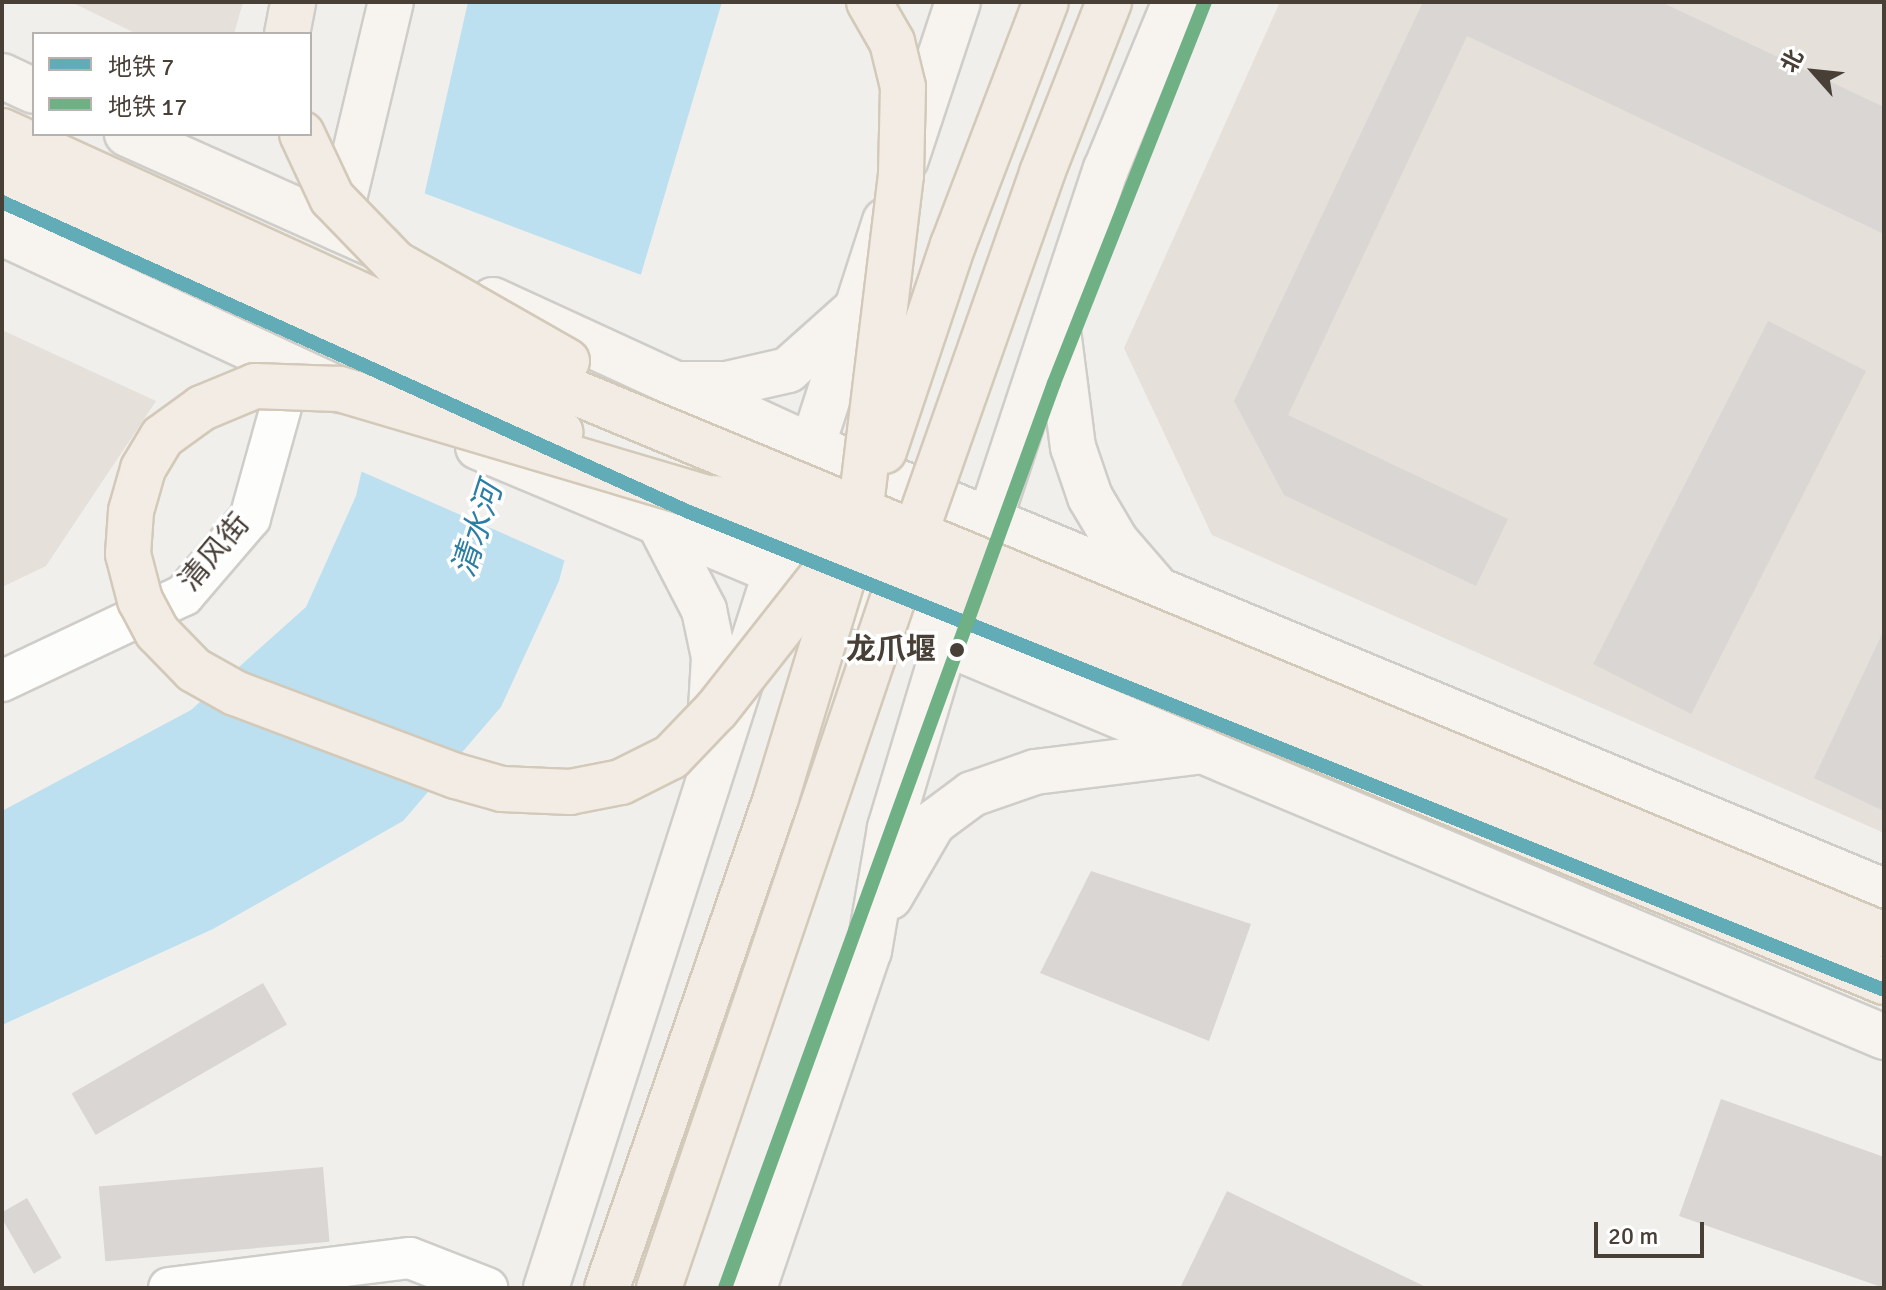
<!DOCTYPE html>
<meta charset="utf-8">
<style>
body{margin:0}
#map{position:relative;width:1886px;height:1290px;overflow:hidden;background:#f1efec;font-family:Signika,"Noto Sans SC",sans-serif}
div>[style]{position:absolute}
.residential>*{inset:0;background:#e5e0d9}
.water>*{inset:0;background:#bce0ef}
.pier>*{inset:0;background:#f1efec}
.building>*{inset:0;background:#d9d6d3;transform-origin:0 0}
.roads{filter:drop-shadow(2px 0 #cfcdc9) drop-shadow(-2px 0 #cfcdc9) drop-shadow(0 2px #cfcdc9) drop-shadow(0 -2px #cfcdc9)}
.street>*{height:40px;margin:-20px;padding:0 20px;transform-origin:20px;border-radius:20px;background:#fdfdfc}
.secondary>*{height:44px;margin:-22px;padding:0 22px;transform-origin:22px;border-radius:22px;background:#f7f4ef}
.primary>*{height:44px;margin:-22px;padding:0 22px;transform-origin:22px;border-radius:22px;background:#f2ece4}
.bridges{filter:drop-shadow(2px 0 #d3c9b9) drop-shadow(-2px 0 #d3c9b9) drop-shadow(0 2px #d3c9b9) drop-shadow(0 -2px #d3c9b9)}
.primary-bridge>*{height:44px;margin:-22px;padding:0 22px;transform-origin:22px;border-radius:22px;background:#f2ece4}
.metro-1>*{height:14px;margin:-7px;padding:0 7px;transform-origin:7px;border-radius:7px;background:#62acb8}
.metro-2>*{height:14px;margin:-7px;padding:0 7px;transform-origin:7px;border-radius:7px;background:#6fb085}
.dots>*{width:22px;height:22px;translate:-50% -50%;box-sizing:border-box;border:4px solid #fff;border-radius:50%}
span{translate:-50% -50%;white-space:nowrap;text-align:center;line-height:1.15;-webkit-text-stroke:7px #fff;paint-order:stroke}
.street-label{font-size:30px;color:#483f37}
.stop-label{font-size:30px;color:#483f37;font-weight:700}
.right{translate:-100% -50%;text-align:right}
.water-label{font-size:32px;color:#2c7ea4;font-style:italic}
.frame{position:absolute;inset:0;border:4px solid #483f37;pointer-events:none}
.legend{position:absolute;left:32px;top:32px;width:280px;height:104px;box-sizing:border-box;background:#fff;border:2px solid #b6b2af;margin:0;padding:10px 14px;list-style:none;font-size:24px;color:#483f37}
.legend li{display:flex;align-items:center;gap:16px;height:40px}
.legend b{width:40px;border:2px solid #b6b2af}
.north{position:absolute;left:1774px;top:32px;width:80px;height:80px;-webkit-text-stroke:6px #fff;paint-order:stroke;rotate:297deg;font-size:22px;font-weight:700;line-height:32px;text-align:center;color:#483f37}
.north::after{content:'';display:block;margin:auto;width:28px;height:36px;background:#483f37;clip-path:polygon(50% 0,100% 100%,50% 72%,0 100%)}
.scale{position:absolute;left:1594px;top:1222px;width:110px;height:36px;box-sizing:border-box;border:4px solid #483f37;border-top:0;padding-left:10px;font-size:24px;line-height:28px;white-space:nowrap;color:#483f37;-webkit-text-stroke:6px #fff;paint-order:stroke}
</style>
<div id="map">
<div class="residential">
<div style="clip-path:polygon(71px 2px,243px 2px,234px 34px,137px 34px)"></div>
<div style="clip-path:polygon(1280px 2px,1884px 2px,1884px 833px,1212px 535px,1124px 348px)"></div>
<div style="clip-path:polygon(2px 330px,156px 401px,46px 566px,2px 587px)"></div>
</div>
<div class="water">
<div style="clip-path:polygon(468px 2px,722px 2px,636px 291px,559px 581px,501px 707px,403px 821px,213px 929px,2px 1025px,2px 811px,191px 710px,306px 607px,356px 496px)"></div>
</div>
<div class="pier">
<div style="clip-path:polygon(421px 192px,644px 276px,568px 562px,358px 470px)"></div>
</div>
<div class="building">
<div style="clip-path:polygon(1423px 2px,1661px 2px,1884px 107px,1884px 234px,1467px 36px,1288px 415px,1508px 519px,1476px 586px,1284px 495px,1234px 401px)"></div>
<div style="left:1768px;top:321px;width:110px;height:385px;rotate:27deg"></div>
<div style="clip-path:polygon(1884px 630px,1884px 811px,1814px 778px)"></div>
<div style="clip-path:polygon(1091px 871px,1251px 924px,1209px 1041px,1040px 973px)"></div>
<div style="left:263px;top:983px;width:48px;height:221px;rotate:60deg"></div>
<div style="clip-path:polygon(1721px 1099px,1884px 1157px,1884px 1288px,1679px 1216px)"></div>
<div style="left:323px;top:1167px;width:75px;height:225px;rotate:85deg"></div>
<div style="clip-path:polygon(1227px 1191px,1428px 1288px,1180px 1288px)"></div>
<div style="left:27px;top:1198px;width:69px;height:32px;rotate:60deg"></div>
</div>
<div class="roads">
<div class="street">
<div style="left:2px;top:681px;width:201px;rotate:-25.3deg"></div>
<div style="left:184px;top:595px;width:101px;rotate:-49.4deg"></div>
<div style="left:250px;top:518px;width:156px;rotate:-74.4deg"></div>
<div style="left:169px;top:1288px;width:243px;rotate:-7.1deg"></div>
<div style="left:410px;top:1258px;width:83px;rotate:21.3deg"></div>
</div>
<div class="secondary">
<div style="left:2px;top:76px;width:35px;rotate:25deg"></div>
<div style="left:127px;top:134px;width:277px;rotate:24.1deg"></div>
<div style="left:906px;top:159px;width:165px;rotate:-71.7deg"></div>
<div style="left:337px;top:228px;width:232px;rotate:-76.6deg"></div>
<div style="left:2px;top:233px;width:373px;rotate:24.9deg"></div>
<div style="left:493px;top:300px;width:350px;rotate:24.7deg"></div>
<div style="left:811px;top:446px;width:1162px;rotate:22.53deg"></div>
<div style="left:1059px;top:338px;width:110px;rotate:82.7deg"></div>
<div style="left:1073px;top:447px;width:53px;rotate:71.2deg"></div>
<div style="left:1090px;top:497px;width:51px;rotate:59.4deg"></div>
<div style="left:1116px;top:541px;width:57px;rotate:49.3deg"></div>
<div style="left:683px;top:384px;width:44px"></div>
<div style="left:727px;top:384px;width:63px;rotate:-12.9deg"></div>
<div style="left:788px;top:370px;width:89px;rotate:-41.8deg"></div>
<div style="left:478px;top:447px;width:1525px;rotate:22.76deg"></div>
<div style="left:803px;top:475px;width:267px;rotate:-72.1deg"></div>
<div style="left:660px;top:525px;width:96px;rotate:62.6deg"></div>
<div style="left:704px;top:610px;width:48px;rotate:78deg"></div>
<div style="left:714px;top:657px;width:69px;rotate:93.3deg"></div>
<div style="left:981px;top:546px;width:397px;rotate:-71.7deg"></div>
<div style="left:1106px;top:169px;width:181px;rotate:-67.6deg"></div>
<div style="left:890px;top:897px;width:86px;rotate:-59.8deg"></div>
<div style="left:933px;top:823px;width:49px;rotate:-36.6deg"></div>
<div style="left:972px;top:794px;width:67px;rotate:-19.2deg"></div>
<div style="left:1035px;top:772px;width:170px;rotate:-7.1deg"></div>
<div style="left:546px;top:1288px;width:776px;rotate:-72.22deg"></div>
<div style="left:754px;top:1288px;width:356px;rotate:-71.2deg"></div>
<div style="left:869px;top:951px;width:125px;rotate:-80.3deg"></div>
<div style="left:890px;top:828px;width:223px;rotate:-73.3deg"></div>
</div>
<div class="primary">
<div style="left:287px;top:34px;width:33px;rotate:-79deg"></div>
</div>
</div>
<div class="bridges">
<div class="primary-bridge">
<div style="left:2px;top:131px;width:621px;rotate:24.54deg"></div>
<div style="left:567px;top:389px;width:1426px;rotate:22.52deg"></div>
<div style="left:302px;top:134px;width:71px;rotate:64.9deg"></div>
<div style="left:332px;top:198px;width:91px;rotate:45.9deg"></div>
<div style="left:395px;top:263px;width:198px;rotate:29.7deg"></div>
<div style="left:2px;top:177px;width:614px;rotate:24.56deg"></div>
<div style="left:884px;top:451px;width:217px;rotate:-71.5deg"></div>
<div style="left:953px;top:245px;width:260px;rotate:-69.1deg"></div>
<div style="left:715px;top:498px;width:1265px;rotate:22.49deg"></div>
<div style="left:741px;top:508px;width:420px;rotate:-163.5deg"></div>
<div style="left:338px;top:389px;width:83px;rotate:-177.9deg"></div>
<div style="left:255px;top:386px;width:57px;rotate:157.5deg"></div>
<div style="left:202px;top:408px;width:49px;rotate:144.1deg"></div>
<div style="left:162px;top:437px;width:37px;rotate:121deg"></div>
<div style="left:143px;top:469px;width:44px;rotate:105.9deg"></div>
<div style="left:131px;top:511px;width:43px;rotate:94deg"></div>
<div style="left:128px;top:554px;width:48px;rotate:75.4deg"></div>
<div style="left:140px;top:600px;width:36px;rotate:62deg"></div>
<div style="left:157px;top:632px;width:53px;rotate:45.8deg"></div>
<div style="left:194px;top:670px;width:47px;rotate:29.3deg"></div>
<div style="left:235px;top:693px;width:236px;rotate:20.6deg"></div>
<div style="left:456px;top:776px;width:48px;rotate:15.8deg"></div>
<div style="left:502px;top:789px;width:68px;rotate:2.5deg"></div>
<div style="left:570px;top:792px;width:52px;rotate:-11.1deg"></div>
<div style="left:621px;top:782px;width:56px;rotate:-26.6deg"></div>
<div style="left:671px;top:757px;width:66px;rotate:-46.2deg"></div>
<div style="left:717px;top:709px;width:228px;rotate:-51.8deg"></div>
<div style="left:858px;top:530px;width:358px;rotate:-83.1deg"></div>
<div style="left:901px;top:175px;width:88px;rotate:-88.7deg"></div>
<div style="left:903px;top:87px;width:46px;rotate:-103.7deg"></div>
<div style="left:892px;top:42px;width:46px;rotate:-119.9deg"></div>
<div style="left:607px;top:1288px;width:518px;rotate:-70.97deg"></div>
<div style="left:776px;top:798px;width:258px;rotate:-73.1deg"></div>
<div style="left:659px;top:1288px;width:775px;rotate:-71.26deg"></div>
<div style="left:908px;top:554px;width:404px;rotate:-70.6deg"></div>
<div style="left:1042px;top:173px;width:184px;rotate:-68.6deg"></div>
</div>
</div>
<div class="metro-1">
<div style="left:2px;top:202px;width:754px;rotate:24.29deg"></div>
<div style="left:689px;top:512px;width:1287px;rotate:21.8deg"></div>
</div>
<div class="metro-2">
<div style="left:725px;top:1288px;width:963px;rotate:-70.02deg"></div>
<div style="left:1054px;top:383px;width:410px;rotate:-68.4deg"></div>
</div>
<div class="dots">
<div style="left:957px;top:650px;background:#483f37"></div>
</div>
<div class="street-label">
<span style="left:215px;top:553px;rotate:-50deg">清风街</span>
</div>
<div class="stop-label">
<span class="right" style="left:936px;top:650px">龙爪堰</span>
</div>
<div class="water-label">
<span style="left:478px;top:530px;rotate:-72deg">清水河</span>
</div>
<div class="frame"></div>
<ul class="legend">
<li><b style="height:10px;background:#62acb8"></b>地铁 7</li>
<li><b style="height:10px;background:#6fb085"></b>地铁 17</li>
</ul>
<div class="north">北</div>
<div class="scale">20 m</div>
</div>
